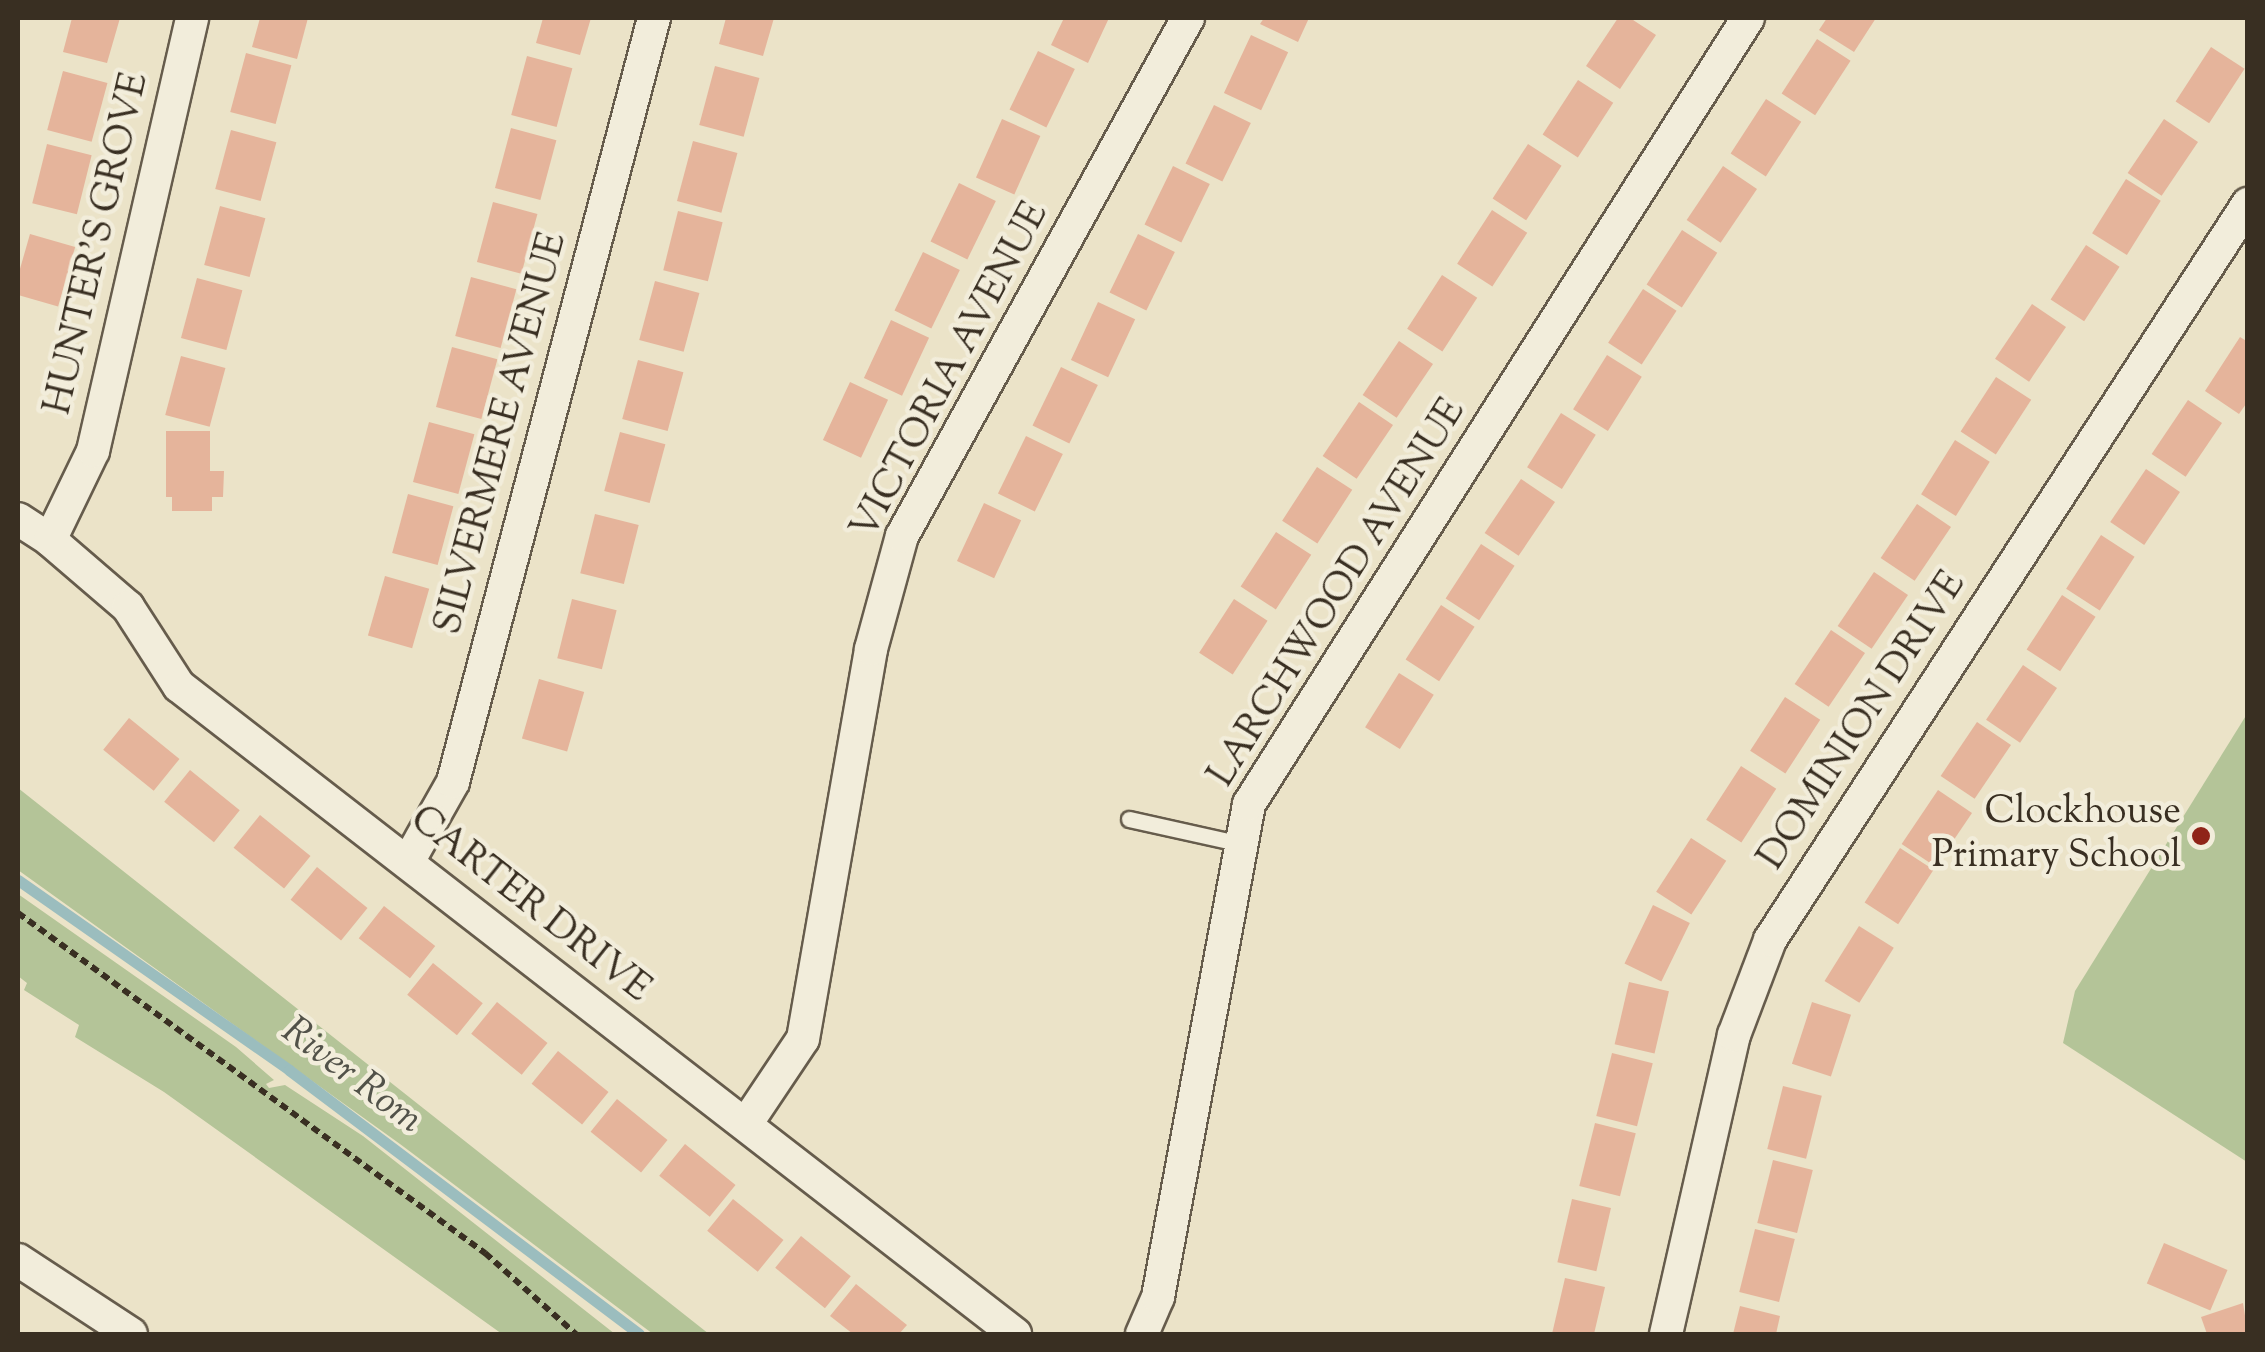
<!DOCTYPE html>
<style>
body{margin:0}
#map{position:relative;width:2265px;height:1352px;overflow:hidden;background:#ebe3c8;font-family:"Sorts Mill Goudy",serif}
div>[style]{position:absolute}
.green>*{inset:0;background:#b4c498}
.stream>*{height:11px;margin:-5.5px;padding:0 5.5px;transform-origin:5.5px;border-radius:5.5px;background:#9bbdbe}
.building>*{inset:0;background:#e5b49b;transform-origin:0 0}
.path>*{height:6px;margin-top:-3px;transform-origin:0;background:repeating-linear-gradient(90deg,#392f22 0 8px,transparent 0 13px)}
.roads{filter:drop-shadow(2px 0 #665c4c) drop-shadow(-2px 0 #665c4c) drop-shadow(0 2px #665c4c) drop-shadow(0 -2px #665c4c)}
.lane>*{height:15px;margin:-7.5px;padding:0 7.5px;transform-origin:7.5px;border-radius:7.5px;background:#f2eddb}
.street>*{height:32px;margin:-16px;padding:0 16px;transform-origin:16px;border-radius:16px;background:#f2eddb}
.dots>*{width:28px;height:28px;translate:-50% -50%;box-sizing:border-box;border:5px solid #f2eddb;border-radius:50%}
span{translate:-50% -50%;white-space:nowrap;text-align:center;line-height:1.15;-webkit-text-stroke:9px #f2eddb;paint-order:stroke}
.street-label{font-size:38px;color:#392f22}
.poi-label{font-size:38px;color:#392f22}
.right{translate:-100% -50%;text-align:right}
.water-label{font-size:40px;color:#525249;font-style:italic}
.frame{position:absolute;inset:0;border:20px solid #392f22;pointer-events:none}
</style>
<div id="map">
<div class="green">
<div style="clip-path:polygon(2247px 714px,2248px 1162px,2247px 1162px,2063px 1043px,2075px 991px)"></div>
<div style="clip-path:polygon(18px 788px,709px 1334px,653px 1334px,400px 1144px,18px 870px)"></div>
<div style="clip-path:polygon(18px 894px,236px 1047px,274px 1080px,266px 1084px,269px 1088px,285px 1085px,363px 1136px,615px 1334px,502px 1334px,164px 1092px,75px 1037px,79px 1025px,24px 990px,27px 983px,18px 976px)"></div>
</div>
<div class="stream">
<div style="left:18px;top:880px;width:331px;rotate:35deg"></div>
<div style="left:289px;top:1070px;width:438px;rotate:37deg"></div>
</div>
<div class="building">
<div style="clip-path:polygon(72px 18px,120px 18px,107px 63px,63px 52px)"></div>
<div style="clip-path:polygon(260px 18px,308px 18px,297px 59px,252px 47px)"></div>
<div style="clip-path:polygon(543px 18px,591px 18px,580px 55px,536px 43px)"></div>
<div style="clip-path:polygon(726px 18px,774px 18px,763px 56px,719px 44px)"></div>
<div style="clip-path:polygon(1064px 18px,1109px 18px,1088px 63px,1051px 45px)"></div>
<div style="clip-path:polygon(1264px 18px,1309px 18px,1298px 42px,1260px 24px)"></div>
<div style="clip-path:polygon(1618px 18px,1630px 18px,1656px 35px,1620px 89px,1586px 66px)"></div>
<div style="clip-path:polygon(1827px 18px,1876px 18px,1854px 52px,1819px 30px)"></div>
<div style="left:1251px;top:35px;width:41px;height:64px;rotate:25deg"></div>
<div style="left:1817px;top:39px;width:40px;height:65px;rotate:33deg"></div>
<div style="left:2211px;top:47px;width:40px;height:65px;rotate:33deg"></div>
<div style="left:1038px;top:51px;width:41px;height:65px;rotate:26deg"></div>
<div style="left:246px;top:53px;width:47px;height:61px;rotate:15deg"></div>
<div style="left:527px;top:56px;width:47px;height:61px;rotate:15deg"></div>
<div style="left:715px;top:66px;width:46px;height:61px;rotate:15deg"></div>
<div style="left:63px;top:71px;width:46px;height:61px;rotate:15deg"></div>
<div style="left:1578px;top:80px;width:42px;height:65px;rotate:33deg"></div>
<div style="left:1766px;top:99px;width:42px;height:65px;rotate:33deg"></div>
<div style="left:1214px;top:105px;width:41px;height:65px;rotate:26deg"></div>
<div style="left:1002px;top:119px;width:42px;height:64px;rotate:24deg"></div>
<div style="left:2164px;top:119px;width:41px;height:65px;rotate:34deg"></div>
<div style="left:511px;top:128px;width:47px;height:62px;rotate:15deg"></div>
<div style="left:231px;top:130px;width:47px;height:61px;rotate:15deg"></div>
<div style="left:693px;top:141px;width:46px;height:62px;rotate:15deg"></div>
<div style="left:47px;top:144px;width:46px;height:61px;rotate:14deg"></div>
<div style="left:1528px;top:144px;width:40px;height:65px;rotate:33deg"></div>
<div style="left:1173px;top:166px;width:41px;height:65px;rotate:26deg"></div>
<div style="left:1723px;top:166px;width:41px;height:65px;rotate:34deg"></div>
<div style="left:2126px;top:179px;width:41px;height:64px;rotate:32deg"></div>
<div style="left:959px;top:183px;width:41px;height:65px;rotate:26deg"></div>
<div style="left:493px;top:202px;width:46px;height:62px;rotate:15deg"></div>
<div style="left:220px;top:206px;width:47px;height:61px;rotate:15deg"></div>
<div style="left:1492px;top:210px;width:42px;height:64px;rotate:33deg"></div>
<div style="left:678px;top:211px;width:46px;height:61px;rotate:14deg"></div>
<div style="left:1682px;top:230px;width:42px;height:65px;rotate:33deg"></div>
<div style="left:30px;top:234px;width:47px;height:62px;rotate:16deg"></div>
<div style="left:1138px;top:234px;width:41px;height:65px;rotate:26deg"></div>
<div style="left:2086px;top:245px;width:40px;height:65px;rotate:33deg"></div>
<div style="left:923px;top:252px;width:41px;height:65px;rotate:26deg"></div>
<div style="left:1442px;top:275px;width:42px;height:64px;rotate:33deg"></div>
<div style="left:471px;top:277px;width:47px;height:61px;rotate:15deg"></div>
<div style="left:197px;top:278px;width:47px;height:62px;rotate:15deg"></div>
<div style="left:655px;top:281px;width:46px;height:61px;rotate:15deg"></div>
<div style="left:1643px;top:289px;width:40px;height:64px;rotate:33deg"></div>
<div style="left:1098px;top:302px;width:41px;height:64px;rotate:25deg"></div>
<div style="left:2032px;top:304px;width:41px;height:66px;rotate:34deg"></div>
<div style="left:891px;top:320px;width:42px;height:64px;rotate:25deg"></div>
<div style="clip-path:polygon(2240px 337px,2248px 342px,2248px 401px,2239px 414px,2205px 391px)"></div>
<div style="left:1399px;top:341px;width:41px;height:65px;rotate:34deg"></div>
<div style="left:452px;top:347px;width:47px;height:62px;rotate:15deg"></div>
<div style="left:1607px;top:355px;width:41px;height:64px;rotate:32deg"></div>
<div style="left:181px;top:356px;width:46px;height:61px;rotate:15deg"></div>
<div style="left:638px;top:360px;width:47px;height:61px;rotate:15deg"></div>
<div style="left:1061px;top:367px;width:41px;height:65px;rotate:26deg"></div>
<div style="left:1996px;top:377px;width:42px;height:65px;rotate:33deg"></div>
<div style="left:850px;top:382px;width:42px;height:64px;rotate:25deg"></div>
<div style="left:2188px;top:400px;width:41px;height:65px;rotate:34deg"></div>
<div style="left:1359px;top:402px;width:41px;height:65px;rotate:34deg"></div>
<div style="left:1561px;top:413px;width:41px;height:64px;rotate:32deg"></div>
<div style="left:429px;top:422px;width:47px;height:62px;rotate:15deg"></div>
<div style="clip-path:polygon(166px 431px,210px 431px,210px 471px,224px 471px,223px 497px,212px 497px,212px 511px,172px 511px,172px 497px,166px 497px)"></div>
<div style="left:620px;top:432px;width:47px;height:61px;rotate:15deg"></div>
<div style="left:1026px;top:436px;width:41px;height:64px;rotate:26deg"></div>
<div style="left:1955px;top:440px;width:41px;height:64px;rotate:32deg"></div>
<div style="left:1317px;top:467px;width:42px;height:64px;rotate:33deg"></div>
<div style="left:2146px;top:469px;width:41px;height:64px;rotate:34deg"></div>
<div style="left:1521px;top:479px;width:41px;height:65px;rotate:34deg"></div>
<div style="left:408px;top:494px;width:47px;height:61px;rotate:15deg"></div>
<div style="left:984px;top:503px;width:41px;height:64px;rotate:25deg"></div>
<div style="left:1917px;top:504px;width:41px;height:65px;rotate:34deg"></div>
<div style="left:595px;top:514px;width:45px;height:61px;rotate:14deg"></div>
<div style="left:1276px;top:532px;width:42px;height:65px;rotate:33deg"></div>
<div style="left:2101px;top:535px;width:40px;height:64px;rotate:33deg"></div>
<div style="left:1481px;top:544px;width:40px;height:65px;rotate:33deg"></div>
<div style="left:1874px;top:572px;width:41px;height:65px;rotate:34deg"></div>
<div style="left:385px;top:576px;width:46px;height:62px;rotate:16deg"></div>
<div style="left:2062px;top:595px;width:40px;height:65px;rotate:33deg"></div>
<div style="left:572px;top:599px;width:46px;height:61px;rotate:14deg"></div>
<div style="left:1234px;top:599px;width:40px;height:64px;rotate:33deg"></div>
<div style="left:1441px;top:605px;width:40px;height:65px;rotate:33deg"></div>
<div style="left:1831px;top:630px;width:41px;height:65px;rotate:34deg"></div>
<div style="left:2023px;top:665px;width:41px;height:66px;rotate:34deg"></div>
<div style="left:1399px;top:673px;width:41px;height:64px;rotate:32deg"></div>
<div style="left:539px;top:679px;width:47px;height:62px;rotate:16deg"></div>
<div style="left:1785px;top:697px;width:42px;height:64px;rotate:33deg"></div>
<div style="left:129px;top:718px;width:65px;height:41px;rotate:39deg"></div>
<div style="left:1977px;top:722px;width:41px;height:65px;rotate:34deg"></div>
<div style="left:1741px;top:766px;width:42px;height:64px;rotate:33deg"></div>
<div style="left:190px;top:770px;width:64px;height:41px;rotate:39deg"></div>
<div style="left:1938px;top:790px;width:41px;height:65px;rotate:34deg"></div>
<div style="left:260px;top:815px;width:65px;height:42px;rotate:39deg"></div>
<div style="left:1691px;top:838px;width:42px;height:64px;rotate:33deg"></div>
<div style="left:1900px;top:848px;width:40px;height:65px;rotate:33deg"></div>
<div style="left:317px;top:867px;width:65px;height:42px;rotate:39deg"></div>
<div style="left:1653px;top:905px;width:41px;height:65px;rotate:26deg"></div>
<div style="left:384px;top:906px;width:65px;height:41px;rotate:38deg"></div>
<div style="left:1859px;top:926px;width:41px;height:65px;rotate:32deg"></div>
<div style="left:433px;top:963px;width:64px;height:41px;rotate:39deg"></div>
<div style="left:1629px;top:982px;width:41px;height:64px;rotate:13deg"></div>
<div style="left:497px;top:1002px;width:65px;height:41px;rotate:39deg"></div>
<div style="left:1812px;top:1002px;width:41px;height:65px;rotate:18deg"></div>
<div style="left:558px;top:1051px;width:65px;height:42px;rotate:39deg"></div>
<div style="left:1612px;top:1053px;width:42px;height:65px;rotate:14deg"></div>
<div style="left:1783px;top:1086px;width:40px;height:65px;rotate:14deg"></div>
<div style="left:617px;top:1099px;width:65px;height:42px;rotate:39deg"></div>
<div style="left:1595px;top:1123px;width:42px;height:65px;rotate:14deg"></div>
<div style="left:685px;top:1144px;width:65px;height:41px;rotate:39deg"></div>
<div style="left:1773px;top:1160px;width:41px;height:65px;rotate:14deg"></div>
<div style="left:733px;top:1199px;width:65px;height:41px;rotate:39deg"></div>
<div style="left:1572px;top:1199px;width:40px;height:65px;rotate:13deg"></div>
<div style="left:1755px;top:1229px;width:41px;height:65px;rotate:14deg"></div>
<div style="left:801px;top:1236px;width:64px;height:41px;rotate:39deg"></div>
<div style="left:2164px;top:1243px;width:69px;height:44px;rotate:23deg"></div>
<div style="clip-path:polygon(1565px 1278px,1605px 1287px,1594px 1334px,1552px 1334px)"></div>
<div style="clip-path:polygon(856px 1284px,907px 1325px,899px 1334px,853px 1334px,830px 1316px)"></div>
<div style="clip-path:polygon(2243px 1303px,2248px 1334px,2207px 1334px,2201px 1317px)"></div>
<div style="clip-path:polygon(1740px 1306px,1780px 1316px,1776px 1334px,1733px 1334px)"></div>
</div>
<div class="path">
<div style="left:18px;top:913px;width:578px;rotate:36.06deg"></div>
<div style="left:485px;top:1253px;width:122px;rotate:41.7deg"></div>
</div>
<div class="roads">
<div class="lane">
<div style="left:1129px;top:819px;width:116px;rotate:12.5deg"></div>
</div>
<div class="street">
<div style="left:18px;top:519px;width:38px;rotate:33deg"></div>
<div style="left:50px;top:540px;width:103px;rotate:40.7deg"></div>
<div style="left:128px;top:607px;width:94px;rotate:57.2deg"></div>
<div style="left:179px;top:686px;width:1058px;rotate:37.78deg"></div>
<div style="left:50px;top:540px;width:99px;rotate:-64.2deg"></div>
<div style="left:93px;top:451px;width:444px;rotate:-77.1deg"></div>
<div style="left:408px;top:862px;width:92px;rotate:-60.6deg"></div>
<div style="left:453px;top:782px;width:790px;rotate:-75.26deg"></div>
<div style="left:746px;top:1124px;width:102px;rotate:-56.2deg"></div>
<div style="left:803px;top:1039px;width:396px;rotate:-80.1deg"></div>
<div style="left:871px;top:649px;width:117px;rotate:-74.7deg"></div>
<div style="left:902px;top:536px;width:592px;rotate:-61.1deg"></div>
<div style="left:18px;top:1260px;width:135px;rotate:33.2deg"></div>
<div style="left:1142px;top:1334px;width:40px;rotate:-66.6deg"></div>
<div style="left:1158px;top:1297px;width:501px;rotate:-79.54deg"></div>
<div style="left:1249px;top:804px;width:931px;rotate:-57.59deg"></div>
<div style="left:1666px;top:1334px;width:307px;rotate:-77.2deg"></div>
<div style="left:1734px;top:1035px;width:102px;rotate:-69.2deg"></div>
<div style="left:1770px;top:940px;width:878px;rotate:-57deg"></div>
</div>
</div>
<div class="dots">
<div style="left:2201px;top:836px;background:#8f2418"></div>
</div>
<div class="street-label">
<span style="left:99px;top:244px;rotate:-77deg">HUNTER'S GROVE</span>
<span style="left:952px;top:372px;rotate:-62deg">VICTORIA AVENUE</span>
<span style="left:503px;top:434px;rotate:-75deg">SILVERMERE AVENUE</span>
<span style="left:1339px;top:594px;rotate:-58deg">LARCHWOOD AVENUE</span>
<span style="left:1864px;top:722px;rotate:-57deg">DOMINION DRIVE</span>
<span style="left:529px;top:906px;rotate:38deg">CARTER DRIVE</span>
</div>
<div class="poi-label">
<span class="right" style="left:2181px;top:836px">Clockhouse<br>Primary School</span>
</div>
<div class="water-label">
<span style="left:351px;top:1077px;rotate:37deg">River Rom</span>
</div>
<div class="frame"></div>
</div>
